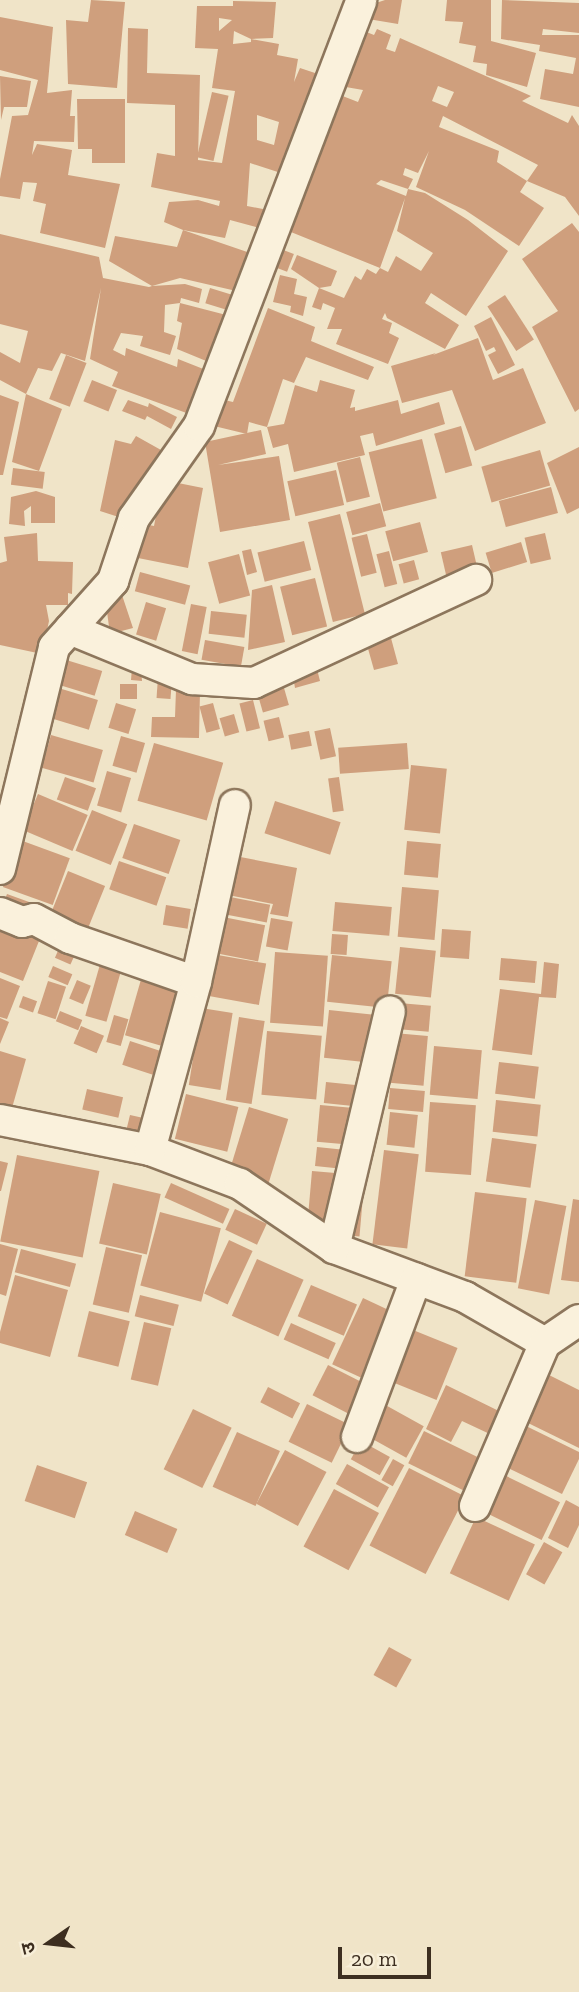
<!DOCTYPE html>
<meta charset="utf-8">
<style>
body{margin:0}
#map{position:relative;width:579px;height:1992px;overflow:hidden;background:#f0e4c8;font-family:"Zilla Slab","Noto Sans Devanagari",serif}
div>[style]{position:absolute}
.building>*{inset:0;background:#cf9f7d;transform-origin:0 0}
.roads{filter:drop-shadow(2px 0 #8d765c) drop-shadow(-2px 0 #8d765c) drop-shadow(0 2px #8d765c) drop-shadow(0 -2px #8d765c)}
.minor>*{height:30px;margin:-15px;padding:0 15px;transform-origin:15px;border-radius:15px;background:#faf1dc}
span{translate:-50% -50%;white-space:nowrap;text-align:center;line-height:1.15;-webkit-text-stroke:6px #f7eed8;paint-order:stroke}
.north{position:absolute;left:14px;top:1908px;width:70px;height:70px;-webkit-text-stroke:5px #f7eed8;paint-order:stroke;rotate:256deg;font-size:19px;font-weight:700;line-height:28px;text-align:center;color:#3d2e20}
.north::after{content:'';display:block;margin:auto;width:24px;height:32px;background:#3d2e20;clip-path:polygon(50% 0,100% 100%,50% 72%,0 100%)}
.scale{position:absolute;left:338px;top:1947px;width:93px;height:32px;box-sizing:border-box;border:4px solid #3d2e20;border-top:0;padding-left:9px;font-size:21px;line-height:24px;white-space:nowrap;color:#3d2e20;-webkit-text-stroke:5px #f7eed8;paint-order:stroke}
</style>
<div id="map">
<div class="building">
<div style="clip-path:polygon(91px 0,125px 2px,117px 88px,68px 84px,66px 20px,88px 22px)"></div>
<div style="clip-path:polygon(385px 0,402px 0,398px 24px,368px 19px,370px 5px)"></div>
<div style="clip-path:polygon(447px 0,491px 0,491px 41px,536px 53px,527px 87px,486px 75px,487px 64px,473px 62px,476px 46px,459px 43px,463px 22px,445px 21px)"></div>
<div style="clip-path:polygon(502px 0,579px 3px,579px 33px,543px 29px,542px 35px,579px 35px,579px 107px,540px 99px,545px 69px,573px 74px,576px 58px,539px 51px,540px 45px,501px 39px)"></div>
<div style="clip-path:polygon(evenodd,233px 1px,276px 2px,273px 38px,251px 39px,234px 31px,233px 44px,251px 42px,251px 39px,279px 44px,277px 55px,298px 59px,294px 82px,300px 68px,321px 75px,287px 175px,250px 163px,247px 206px,268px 210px,263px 229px,230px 220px,225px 238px,183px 230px,164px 222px,169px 202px,198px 200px,219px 206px,220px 201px,151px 187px,157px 153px,175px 156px,175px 105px,127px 103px,128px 28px,148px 29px,147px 73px,200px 75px,198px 160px,222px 163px,235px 91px,212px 88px,218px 49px,195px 48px,197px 6px,233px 6px,233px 1px,219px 18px,232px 20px,219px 31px,219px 18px,233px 1px,257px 115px,279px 122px,274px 145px,257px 140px,257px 115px)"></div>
<div style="clip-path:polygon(0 17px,53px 27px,47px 93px,72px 90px,70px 116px,75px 116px,74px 142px,34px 141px,32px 155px,37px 144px,72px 150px,68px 175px,120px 184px,105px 248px,40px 233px,46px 204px,33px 201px,37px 183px,23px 182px,20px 199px,0 196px,0 179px,12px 116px,28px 115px,38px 80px,0 70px)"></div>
<div style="clip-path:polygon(evenodd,359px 29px,374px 35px,377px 29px,391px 35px,386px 49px,395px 52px,400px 38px,531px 96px,522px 101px,568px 123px,572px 115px,579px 126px,579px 216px,565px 197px,527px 181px,538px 165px,443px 116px,439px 127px,499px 151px,497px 162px,527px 181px,520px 192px,544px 208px,519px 246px,465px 210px,416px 187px,429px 151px,418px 173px,405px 168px,403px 175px,413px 179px,408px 189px,425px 193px,468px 220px,508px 251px,466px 316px,431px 293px,425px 303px,459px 325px,445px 349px,387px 318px,385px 313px,382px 319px,392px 323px,389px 333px,399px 338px,388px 364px,336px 344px,342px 329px,327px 329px,335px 308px,323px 303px,321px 310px,312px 307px,319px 288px,344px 298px,355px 276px,361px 280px,367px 269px,376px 274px,380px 268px,388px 272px,396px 256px,421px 271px,433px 253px,397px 231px,405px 198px,380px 268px,281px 228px,340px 95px,358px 102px,363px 90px,340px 86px,359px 29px,438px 86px,454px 92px,447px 107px,432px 101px,438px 86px,359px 29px,381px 180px,408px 189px,406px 196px,376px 184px,381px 180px)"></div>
<div style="clip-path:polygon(0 76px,31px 81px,27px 107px,4px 107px,1px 120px)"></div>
<div style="left:212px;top:92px;width:17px;height:67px;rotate:13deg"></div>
<div style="clip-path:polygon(77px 99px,125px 99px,125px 163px,92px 163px,92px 149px,78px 149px)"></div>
<div style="clip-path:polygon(572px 223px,579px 232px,579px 409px,575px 412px,532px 327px,558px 311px,522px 259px)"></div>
<div style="clip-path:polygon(183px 230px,259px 256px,245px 293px,180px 278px,152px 286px,185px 284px,202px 289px,199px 303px,181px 298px,180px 303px,165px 305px,164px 332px,176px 336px,170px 355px,140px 346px,143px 336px,121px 333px,113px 350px,125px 356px,126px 348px,177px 367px,178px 359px,211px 372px,192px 415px,112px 386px,118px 372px,90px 359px,101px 288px,85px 361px,61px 353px,52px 371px,38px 368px,26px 394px,62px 409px,39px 471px,12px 462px,26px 394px,0 380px,0 352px,20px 363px,28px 331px,0 324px,0 234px,99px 257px,103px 278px,149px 287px,152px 286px,109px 261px,115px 236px,177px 247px)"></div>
<div style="left:278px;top:248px;width:17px;height:19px;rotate:21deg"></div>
<div style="clip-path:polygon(297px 255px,337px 271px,331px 286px,319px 288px,291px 269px)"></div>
<div style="clip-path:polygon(280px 275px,297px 279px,294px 294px,307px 297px,303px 316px,290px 312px,291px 306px,273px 302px)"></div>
<div style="left:210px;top:288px;width:34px;height:16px;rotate:17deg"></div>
<div style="left:505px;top:295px;width:53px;height:21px;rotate:57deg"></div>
<div style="clip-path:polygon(180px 303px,234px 317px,216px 365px,177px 349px,182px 323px,177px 321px)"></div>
<div style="clip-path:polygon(268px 308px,315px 327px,311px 341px,374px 367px,368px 380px,306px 357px,294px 383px,283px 379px,267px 427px,249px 422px,247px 434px,214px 426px,220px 399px,233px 402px)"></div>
<div style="clip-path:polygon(491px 317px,515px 365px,498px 374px,488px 355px,496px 351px,494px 347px,486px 351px,474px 326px)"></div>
<div style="clip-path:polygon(478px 338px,493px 380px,523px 368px,546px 423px,475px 451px,452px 390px,402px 403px,391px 366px,436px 353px,433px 355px)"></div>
<div style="left:66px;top:355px;width:22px;height:47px;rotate:21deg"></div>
<div style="left:92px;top:380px;width:27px;height:23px;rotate:22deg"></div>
<div style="clip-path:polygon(320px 380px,355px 390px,350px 408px,355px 407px,355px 411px,398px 400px,401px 414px,439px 402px,445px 424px,376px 446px,373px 433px,360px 436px,365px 455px,294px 472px,288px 444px,273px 448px,267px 427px,284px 424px,295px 385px,317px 392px)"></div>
<div style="clip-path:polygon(0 395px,19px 402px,3px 475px,0 475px)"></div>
<div style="clip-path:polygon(128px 400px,148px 407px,149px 403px,177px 417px,171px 429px,147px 416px,145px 420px,122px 411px)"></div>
<div style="left:461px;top:426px;width:41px;height:28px;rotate:74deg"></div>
<div style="clip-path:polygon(261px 430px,266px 454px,218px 465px,279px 456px,290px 520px,220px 532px,205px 442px)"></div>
<div style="clip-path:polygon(136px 436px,161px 450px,128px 520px,100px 511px,115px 440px,131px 444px)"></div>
<div style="left:422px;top:439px;width:61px;height:55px;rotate:76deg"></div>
<div style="clip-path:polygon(579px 447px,579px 508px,567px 514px,547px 463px)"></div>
<div style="left:540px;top:450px;width:37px;height:61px;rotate:74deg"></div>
<div style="left:360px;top:457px;width:41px;height:24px;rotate:76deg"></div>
<div style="left:13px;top:468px;width:32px;height:17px;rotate:7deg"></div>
<div style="left:336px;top:470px;width:36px;height:50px;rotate:77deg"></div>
<div style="clip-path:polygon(163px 480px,203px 488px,188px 568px,128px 556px,134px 522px,154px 526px)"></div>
<div style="left:551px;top:487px;width:27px;height:54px;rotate:75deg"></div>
<div style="clip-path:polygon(36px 491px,55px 497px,55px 523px,31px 523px,31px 506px,24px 511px,25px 526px,9px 524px,11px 497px)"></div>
<div style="left:380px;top:503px;width:24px;height:35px;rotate:75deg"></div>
<div style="left:340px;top:514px;width:103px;height:33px;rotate:76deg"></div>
<div style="left:420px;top:522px;width:31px;height:36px;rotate:75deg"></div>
<div style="clip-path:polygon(37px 533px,38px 561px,73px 562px,72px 594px,68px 593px,68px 605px,46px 605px,49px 621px,42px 654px,0 645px,0 563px,7px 561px,4px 537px)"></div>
<div style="left:545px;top:533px;width:27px;height:21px;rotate:77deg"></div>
<div style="left:367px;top:534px;width:40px;height:16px;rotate:76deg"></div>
<div style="left:304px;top:541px;width:30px;height:48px;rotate:76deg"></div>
<div style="left:521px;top:542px;width:21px;height:37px;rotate:73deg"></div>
<div style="left:472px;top:545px;width:28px;height:32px;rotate:77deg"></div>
<div style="clip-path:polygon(251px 549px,257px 572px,247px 575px,242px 551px)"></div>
<div style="left:389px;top:551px;width:34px;height:13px;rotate:76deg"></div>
<div style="left:239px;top:554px;width:43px;height:32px;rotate:75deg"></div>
<div style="left:414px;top:560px;width:20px;height:16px;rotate:75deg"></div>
<div style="left:140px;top:572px;width:52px;height:20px;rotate:15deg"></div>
<div style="left:315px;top:578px;width:50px;height:36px;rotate:76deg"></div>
<div style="clip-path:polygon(272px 585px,285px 642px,248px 650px,252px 590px)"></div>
<div style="clip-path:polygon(121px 592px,133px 628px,110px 634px,105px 597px)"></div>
<div style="left:146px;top:602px;width:21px;height:34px;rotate:17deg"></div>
<div style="left:191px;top:604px;width:16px;height:48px;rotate:11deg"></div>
<div style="left:211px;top:611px;width:36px;height:23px;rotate:6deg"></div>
<div style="clip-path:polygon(388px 627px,398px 664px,374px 670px,367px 645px)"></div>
<div style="left:205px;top:640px;width:40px;height:20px;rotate:10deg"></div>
<div style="left:63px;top:659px;width:41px;height:26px;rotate:17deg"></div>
<div style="clip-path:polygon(316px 665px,320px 681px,295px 688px,292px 669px)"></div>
<div style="clip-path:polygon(132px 668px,141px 669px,142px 681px,131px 680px)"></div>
<div style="left:158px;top:677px;width:14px;height:21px;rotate:4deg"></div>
<div style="left:282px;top:681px;width:25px;height:27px;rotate:74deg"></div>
<div style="left:120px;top:684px;width:17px;height:15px"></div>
<div style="left:52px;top:686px;width:48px;height:31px;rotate:17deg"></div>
<div style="clip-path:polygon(176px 690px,200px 691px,199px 738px,151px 737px,152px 717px,175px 717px)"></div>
<div style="left:253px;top:700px;width:29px;height:14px;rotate:76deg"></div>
<div style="left:116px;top:703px;width:21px;height:26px;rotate:17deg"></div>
<div style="left:213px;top:703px;width:27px;height:14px;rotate:75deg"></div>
<div style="left:234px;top:714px;width:19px;height:15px;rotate:74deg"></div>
<div style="left:279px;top:717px;width:21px;height:16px;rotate:76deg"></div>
<div style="left:330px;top:728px;width:29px;height:16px;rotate:78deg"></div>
<div style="left:309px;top:731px;width:15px;height:21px;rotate:79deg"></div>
<div style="left:51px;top:735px;width:54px;height:34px;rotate:16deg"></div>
<div style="left:121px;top:736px;width:25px;height:31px;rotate:16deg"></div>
<div style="left:154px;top:743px;width:72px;height:60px;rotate:16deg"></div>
<div style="left:407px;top:743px;width:26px;height:69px;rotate:86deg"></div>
<div style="left:411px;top:765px;width:36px;height:65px;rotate:6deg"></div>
<div style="left:107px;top:771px;width:25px;height:36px;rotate:16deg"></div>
<div style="left:65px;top:777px;width:33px;height:24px;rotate:20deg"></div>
<div style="left:339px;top:777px;width:34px;height:11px;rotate:82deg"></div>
<div style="left:38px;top:794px;width:54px;height:39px;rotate:23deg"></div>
<div style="left:275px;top:801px;width:69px;height:34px;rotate:18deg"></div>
<div style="left:92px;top:810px;width:38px;height:44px;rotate:22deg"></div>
<div style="left:134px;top:824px;width:49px;height:36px;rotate:19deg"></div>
<div style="left:20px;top:840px;width:53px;height:50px;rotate:20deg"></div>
<div style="left:407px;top:841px;width:34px;height:34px;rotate:5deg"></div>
<div style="clip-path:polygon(230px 855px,297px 868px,288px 917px,270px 914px,273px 904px,223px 894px)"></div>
<div style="left:119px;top:861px;width:50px;height:30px;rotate:19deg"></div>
<div style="left:68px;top:871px;width:40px;height:65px;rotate:22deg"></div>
<div style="left:402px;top:887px;width:37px;height:50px;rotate:5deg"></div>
<div style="left:7px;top:894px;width:47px;height:19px;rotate:20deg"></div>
<div style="left:225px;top:896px;width:46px;height:18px;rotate:11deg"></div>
<div style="left:335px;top:902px;width:57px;height:29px;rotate:5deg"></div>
<div style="left:166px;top:905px;width:25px;height:20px;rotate:9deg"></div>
<div style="left:218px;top:916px;width:48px;height:37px;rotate:11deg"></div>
<div style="left:271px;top:918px;width:22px;height:29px;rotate:10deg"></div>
<div style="clip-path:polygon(0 925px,41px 936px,23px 981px,0 972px)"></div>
<div style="left:442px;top:929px;width:29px;height:28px;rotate:4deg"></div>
<div style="left:332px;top:934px;width:16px;height:20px;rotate:4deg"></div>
<div style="left:61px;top:944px;width:17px;height:15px;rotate:24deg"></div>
<div style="left:400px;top:947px;width:36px;height:47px;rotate:6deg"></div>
<div style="left:275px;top:952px;width:53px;height:71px;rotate:4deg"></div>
<div style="left:212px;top:954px;width:55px;height:42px;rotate:10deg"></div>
<div style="left:332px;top:955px;width:60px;height:47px;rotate:6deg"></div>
<div style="left:501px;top:958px;width:36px;height:22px;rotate:5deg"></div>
<div style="left:101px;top:961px;width:22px;height:57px;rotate:16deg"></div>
<div style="clip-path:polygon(544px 962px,559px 964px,556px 998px,539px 997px,532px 1055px,492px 1050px,500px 989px,541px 994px)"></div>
<div style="left:53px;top:966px;width:21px;height:12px;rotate:23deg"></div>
<div style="left:144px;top:969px;width:44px;height:69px;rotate:16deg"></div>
<div style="clip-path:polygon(0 978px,20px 986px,7px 1019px,0 1017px)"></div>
<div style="left:77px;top:980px;width:15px;height:20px;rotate:23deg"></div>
<div style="left:48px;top:981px;width:19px;height:34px;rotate:18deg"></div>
<div style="left:23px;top:996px;width:15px;height:12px;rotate:20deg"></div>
<div style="left:399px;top:1003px;width:32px;height:26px;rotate:5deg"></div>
<div style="left:201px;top:1008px;width:32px;height:78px;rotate:9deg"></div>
<div style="left:329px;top:1010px;width:57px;height:48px;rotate:6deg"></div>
<div style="left:60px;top:1011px;width:24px;height:11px;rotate:22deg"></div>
<div style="left:114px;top:1015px;width:15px;height:28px;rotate:16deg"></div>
<div style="left:239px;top:1017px;width:26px;height:84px;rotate:9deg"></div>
<div style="clip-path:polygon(0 1018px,9px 1022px,0 1044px)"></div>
<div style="left:81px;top:1026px;width:25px;height:19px;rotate:23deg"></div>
<div style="left:267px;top:1031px;width:55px;height:64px;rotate:5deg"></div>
<div style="left:394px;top:1033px;width:34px;height:50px;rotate:5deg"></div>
<div style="left:130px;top:1041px;width:41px;height:25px;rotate:18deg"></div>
<div style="left:434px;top:1046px;width:48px;height:49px;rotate:5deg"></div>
<div style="clip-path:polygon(0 1051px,26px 1059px,8px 1122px,0 1120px)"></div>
<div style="left:499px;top:1062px;width:40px;height:32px;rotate:7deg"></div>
<div style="left:326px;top:1082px;width:49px;height:21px;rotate:6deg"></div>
<div style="left:390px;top:1088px;width:35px;height:21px;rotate:5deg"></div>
<div style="left:87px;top:1089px;width:37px;height:21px;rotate:13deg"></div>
<div style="left:186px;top:1094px;width:54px;height:46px;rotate:14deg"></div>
<div style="left:496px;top:1100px;width:45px;height:32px;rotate:6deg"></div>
<div style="left:430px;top:1102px;width:46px;height:70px;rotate:4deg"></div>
<div style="left:320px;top:1105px;width:54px;height:37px;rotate:5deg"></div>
<div style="left:249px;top:1107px;width:41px;height:74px;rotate:17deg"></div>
<div style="left:390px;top:1112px;width:28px;height:33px;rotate:6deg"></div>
<div style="clip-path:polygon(130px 1115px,157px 1121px,122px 1148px)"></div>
<div style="left:492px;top:1138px;width:45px;height:44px;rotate:8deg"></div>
<div style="left:317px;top:1147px;width:51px;height:19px;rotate:6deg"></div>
<div style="left:384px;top:1150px;width:35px;height:95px;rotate:7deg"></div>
<div style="left:17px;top:1155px;width:84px;height:88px;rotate:11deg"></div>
<div style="clip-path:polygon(0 1161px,8px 1163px,1px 1191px,0 1191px)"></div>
<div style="left:312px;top:1171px;width:53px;height:61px;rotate:5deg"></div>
<div style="left:113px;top:1183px;width:49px;height:62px;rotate:13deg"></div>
<div style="left:171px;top:1183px;width:64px;height:16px;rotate:24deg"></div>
<div style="left:475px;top:1192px;width:52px;height:85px;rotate:7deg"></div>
<div style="clip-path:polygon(573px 1199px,579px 1200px,579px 1282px,561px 1280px)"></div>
<div style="left:535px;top:1200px;width:32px;height:90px;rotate:11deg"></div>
<div style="left:235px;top:1209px;width:35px;height:23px;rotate:25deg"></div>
<div style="left:160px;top:1212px;width:63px;height:76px;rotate:15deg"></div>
<div style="left:229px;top:1240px;width:26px;height:59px;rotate:25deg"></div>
<div style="clip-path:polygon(0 1244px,18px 1249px,6px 1296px,0 1294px)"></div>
<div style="left:106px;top:1247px;width:37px;height:59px;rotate:13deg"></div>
<div style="left:21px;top:1249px;width:57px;height:24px;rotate:15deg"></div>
<div style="left:257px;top:1259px;width:51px;height:62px;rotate:24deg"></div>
<div style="clip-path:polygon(15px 1275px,68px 1290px,50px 1357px,0 1343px,0 1332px)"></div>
<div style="left:311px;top:1285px;width:50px;height:34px;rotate:23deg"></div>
<div style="left:140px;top:1295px;width:40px;height:22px;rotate:14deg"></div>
<div style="left:363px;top:1298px;width:50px;height:73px;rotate:25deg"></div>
<div style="left:89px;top:1311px;width:42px;height:47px;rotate:14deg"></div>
<div style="left:144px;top:1322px;width:28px;height:59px;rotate:13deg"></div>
<div style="left:291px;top:1323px;width:49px;height:18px;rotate:24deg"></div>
<div style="left:413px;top:1330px;width:48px;height:56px;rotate:22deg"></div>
<div style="left:328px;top:1365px;width:47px;height:34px;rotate:27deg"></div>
<div style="clip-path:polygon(549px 1375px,579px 1390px,579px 1448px,526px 1422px)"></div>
<div style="clip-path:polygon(446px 1385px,505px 1414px,494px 1436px,462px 1421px,451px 1442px,426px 1429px)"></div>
<div style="left:268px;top:1387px;width:36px;height:17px;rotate:27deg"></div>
<div style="left:380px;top:1402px;width:50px;height:36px;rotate:29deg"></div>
<div style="left:307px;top:1404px;width:48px;height:42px;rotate:26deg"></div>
<div style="left:193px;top:1409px;width:43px;height:67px;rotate:26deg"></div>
<div style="clip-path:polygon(524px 1425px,579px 1452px,579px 1459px,562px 1494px,504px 1466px)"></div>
<div style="left:424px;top:1431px;width:64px;height:36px;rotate:26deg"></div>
<div style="left:237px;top:1432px;width:47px;height:60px;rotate:24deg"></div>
<div style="left:361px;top:1441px;width:33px;height:21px;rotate:29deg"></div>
<div style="left:285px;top:1450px;width:47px;height:61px;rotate:28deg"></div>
<div style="left:393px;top:1459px;width:13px;height:24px;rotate:29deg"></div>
<div style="left:347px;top:1464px;width:48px;height:23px;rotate:29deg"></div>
<div style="left:37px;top:1465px;width:53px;height:38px;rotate:19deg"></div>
<div style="left:409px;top:1468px;width:63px;height:87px;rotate:27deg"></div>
<div style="left:498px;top:1472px;width:69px;height:42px;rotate:26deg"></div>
<div style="left:334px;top:1489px;width:51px;height:65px;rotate:28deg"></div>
<div style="clip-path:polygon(566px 1500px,579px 1507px,579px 1525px,568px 1548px,548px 1538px)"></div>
<div style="left:135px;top:1511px;width:46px;height:26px;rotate:23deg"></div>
<div style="left:476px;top:1517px;width:65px;height:62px;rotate:25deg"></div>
<div style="left:544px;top:1542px;width:21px;height:37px;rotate:29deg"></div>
<div style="left:389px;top:1647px;width:26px;height:32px;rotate:29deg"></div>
</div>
<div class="roads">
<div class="minor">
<div style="left:70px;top:629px;width:132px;rotate:22.3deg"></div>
<div style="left:192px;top:679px;width:62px;rotate:3.7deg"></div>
<div style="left:254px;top:683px;width:245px;rotate:-24.9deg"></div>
<div style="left:0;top:869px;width:228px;rotate:-76.3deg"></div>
<div style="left:54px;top:647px;width:89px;rotate:-48.2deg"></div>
<div style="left:113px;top:581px;width:66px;rotate:-71.6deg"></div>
<div style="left:134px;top:518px;width:113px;rotate:-54.8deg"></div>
<div style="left:199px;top:426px;width:455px;rotate:-69.1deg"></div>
<div style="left:0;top:913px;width:24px;rotate:22deg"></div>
<div style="left:22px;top:922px;width:12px;rotate:-14deg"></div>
<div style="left:34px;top:919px;width:41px;rotate:27.8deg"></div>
<div style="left:70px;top:938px;width:133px;rotate:19.2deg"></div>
<div style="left:0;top:1120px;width:153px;rotate:11.3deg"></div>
<div style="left:150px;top:1150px;width:96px;rotate:20.7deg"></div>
<div style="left:240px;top:1184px;width:114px;rotate:34.2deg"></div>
<div style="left:334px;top:1248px;width:140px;rotate:20.5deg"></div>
<div style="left:465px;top:1297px;width:92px;rotate:29.9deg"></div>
<div style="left:150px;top:1150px;width:174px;rotate:-74.7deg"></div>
<div style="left:196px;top:982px;width:181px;rotate:-77.6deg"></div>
<div style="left:334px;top:1248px;width:243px;rotate:-76.7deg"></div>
<div style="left:357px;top:1437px;width:169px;rotate:-69.5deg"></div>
<div style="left:475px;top:1506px;width:177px;rotate:-66.8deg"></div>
<div style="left:545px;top:1343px;width:41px;rotate:-34.1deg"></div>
</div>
</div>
<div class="north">उ</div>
<div class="scale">20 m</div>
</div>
